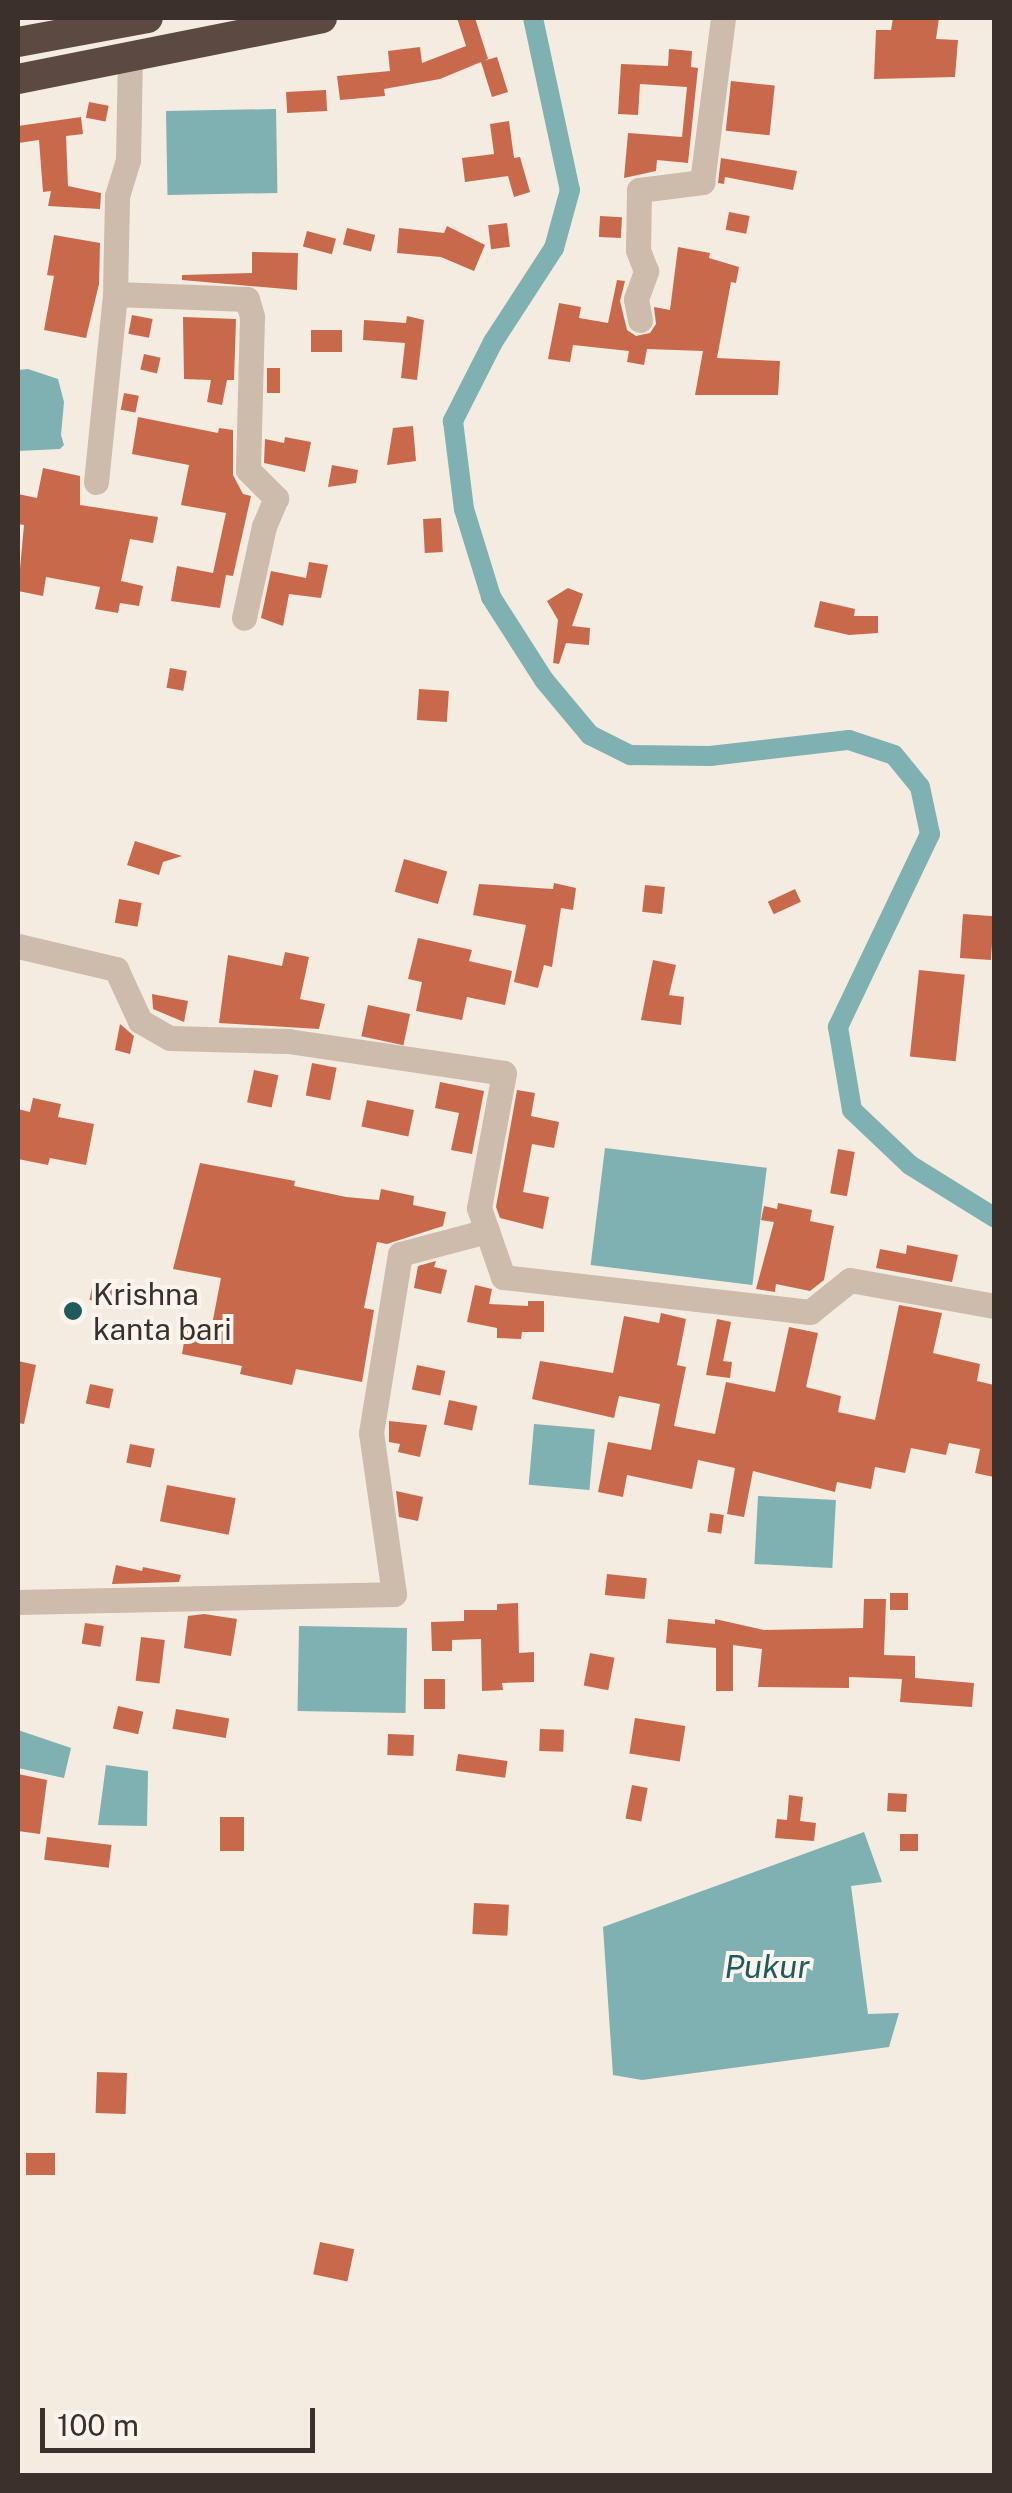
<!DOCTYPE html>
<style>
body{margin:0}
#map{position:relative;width:1012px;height:2493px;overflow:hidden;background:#f4ebe1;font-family:"Public Sans",sans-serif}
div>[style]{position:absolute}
.water>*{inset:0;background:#7fb0b2;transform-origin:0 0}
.canal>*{height:20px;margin:-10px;padding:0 10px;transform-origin:10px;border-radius:10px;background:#7fb0b2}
.building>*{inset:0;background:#c8694b;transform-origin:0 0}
.minor>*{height:25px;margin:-12.5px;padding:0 12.5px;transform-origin:12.5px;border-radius:12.5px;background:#cdbbac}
.highway>*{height:30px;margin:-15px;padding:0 15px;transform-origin:15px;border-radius:15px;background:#5c4a42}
.dots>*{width:28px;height:28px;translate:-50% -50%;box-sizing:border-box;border:5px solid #fbf5ee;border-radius:50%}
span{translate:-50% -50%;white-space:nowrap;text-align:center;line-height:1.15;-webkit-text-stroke:8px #fbf5ee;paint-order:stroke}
.poi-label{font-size:30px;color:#3b302b}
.left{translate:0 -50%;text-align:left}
.water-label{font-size:32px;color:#1f5a5e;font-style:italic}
.frame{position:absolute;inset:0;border:20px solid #3b302b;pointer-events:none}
.scale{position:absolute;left:40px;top:2408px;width:275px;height:45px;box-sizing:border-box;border:5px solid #3b302b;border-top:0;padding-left:12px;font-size:30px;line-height:35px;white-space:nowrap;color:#3b302b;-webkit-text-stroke:8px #fbf5ee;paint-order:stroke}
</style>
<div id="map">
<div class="water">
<div style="left:276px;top:109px;width:84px;height:110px;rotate:89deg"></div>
<div style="clip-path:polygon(28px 369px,58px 379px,64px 402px,61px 435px,64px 445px,60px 449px,18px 451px,18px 370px)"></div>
<div style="left:605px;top:1148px;width:163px;height:118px;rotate:7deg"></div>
<div style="left:534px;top:1424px;width:61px;height:61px;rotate:5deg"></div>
<div style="left:758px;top:1496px;width:78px;height:68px;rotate:3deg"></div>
<div style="left:407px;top:1628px;width:85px;height:108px;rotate:91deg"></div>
<div style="clip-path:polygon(18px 1730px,71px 1748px,64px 1778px,18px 1768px)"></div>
<div style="clip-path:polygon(106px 1765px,148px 1771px,147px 1826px,98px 1825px)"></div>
<div style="clip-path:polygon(864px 1832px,882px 1882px,851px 1886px,868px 2014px,899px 2013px,889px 2047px,642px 2080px,613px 2075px,603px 1927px)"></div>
</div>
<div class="canal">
<div style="left:533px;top:18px;width:176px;rotate:77.9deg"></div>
<div style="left:570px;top:190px;width:60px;rotate:105.4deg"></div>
<div style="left:554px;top:248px;width:112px;rotate:123deg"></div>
<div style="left:493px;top:342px;width:89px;rotate:116.9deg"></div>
<div style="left:453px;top:421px;width:89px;rotate:82.9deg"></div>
<div style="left:464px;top:509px;width:92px;rotate:72.9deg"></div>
<div style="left:491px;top:597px;width:98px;rotate:57.4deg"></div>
<div style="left:544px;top:680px;width:72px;rotate:50.1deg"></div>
<div style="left:590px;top:735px;width:45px;rotate:26.6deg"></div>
<div style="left:630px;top:755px;width:80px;rotate:0.7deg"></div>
<div style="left:710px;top:756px;width:140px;rotate:-6.6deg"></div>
<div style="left:849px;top:740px;width:47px;rotate:18.4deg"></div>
<div style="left:894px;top:755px;width:41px;rotate:50.9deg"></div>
<div style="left:920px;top:787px;width:48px;rotate:78deg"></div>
<div style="left:930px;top:834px;width:214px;rotate:115.5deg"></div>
<div style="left:838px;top:1027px;width:84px;rotate:80.4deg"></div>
<div style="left:852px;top:1110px;width:80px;rotate:43.5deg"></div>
<div style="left:910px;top:1165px;width:99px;rotate:31.8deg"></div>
</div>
<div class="building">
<div style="clip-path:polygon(457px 18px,475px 18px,488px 59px,483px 61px,497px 57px,508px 92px,492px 97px,481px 62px,440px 79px,384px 89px,385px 96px,340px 100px,337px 76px,390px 71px,388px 51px,420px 47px,422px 63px,466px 46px)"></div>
<div style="clip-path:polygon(893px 18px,939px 18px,936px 39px,958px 40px,955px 77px,874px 79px,876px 30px,891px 30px)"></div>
<div style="clip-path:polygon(669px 49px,692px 51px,691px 67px,698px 68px,688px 163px,657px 160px,656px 171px,624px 178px,628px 133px,682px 137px,687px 87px,640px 84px,638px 115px,618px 114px,621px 64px,668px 66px)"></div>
<div style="left:731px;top:81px;width:44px;height:50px;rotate:6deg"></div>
<div style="left:326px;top:90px;width:21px;height:40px;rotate:87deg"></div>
<div style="left:89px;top:102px;width:20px;height:16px;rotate:11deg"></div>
<div style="clip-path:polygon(81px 117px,83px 134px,66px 136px,68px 186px,101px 193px,100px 209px,48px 206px,51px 191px,43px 192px,39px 140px,18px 143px,18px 126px)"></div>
<div style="clip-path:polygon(509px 121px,514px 158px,520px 157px,530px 192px,514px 197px,508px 176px,465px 182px,462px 158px,494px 154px,490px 124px)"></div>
<div style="clip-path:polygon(721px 158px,797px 171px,793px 190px,725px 177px,724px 184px,718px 183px)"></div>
<div style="left:729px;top:212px;width:21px;height:18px;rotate:11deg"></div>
<div style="left:600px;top:216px;width:22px;height:21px;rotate:3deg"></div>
<div style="left:507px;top:223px;width:24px;height:19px;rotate:83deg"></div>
<div style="clip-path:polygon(447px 226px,485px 245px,474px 271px,441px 257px,397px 253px,399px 228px,444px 233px)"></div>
<div style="left:347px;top:228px;width:29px;height:17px;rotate:14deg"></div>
<div style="left:307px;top:231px;width:30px;height:16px;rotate:15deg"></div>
<div style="clip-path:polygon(54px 235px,100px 243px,99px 284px,86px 338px,44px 330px,54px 276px,47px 275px)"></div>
<div style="clip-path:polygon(678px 247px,710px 253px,709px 258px,739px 267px,736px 283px,731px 282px,717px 358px,780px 361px,778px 395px,695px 395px,703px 351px,647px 349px,644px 365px,627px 362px,629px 351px,573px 345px,570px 362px,548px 359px,559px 303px,581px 307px,579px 318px,608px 323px,617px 280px,625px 281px,620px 301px,627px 330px,636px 336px,650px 333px,656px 324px,654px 307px,670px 310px)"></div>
<div style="clip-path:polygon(252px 252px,298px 253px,297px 290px,182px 280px,182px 275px,252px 273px)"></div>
<div style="left:132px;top:315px;width:21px;height:19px;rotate:11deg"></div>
<div style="clip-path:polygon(407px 316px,424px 320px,417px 380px,401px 378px,405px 343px,363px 340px,364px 320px,406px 323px)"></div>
<div style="clip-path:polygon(183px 317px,236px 319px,234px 380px,227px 380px,222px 405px,207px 402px,211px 380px,184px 379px)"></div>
<div style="left:311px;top:330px;width:31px;height:22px"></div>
<div style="left:144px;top:354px;width:17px;height:16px;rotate:13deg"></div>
<div style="left:267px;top:368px;width:13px;height:25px"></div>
<div style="left:124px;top:393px;width:15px;height:17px;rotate:11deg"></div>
<div style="clip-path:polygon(138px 417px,218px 433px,219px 428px,233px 430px,233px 475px,243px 494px,251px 496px,233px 576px,226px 575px,220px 608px,171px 601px,177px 566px,213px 573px,226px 513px,181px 505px,189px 465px,132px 454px)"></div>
<div style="clip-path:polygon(413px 426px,416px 461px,387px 465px,393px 428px)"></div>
<div style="clip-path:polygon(285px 437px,311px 442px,305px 472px,264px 463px,265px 439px,284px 443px)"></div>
<div style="clip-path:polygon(332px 465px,358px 470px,356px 483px,328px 487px)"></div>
<div style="clip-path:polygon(43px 468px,80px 476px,80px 505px,158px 517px,153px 543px,130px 539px,121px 581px,143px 586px,139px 606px,120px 603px,118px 613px,95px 609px,100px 587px,46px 577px,43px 596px,18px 591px,24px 525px,18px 524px,18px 494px,37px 498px)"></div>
<div style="left:441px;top:518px;width:34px;height:18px;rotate:87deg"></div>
<div style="clip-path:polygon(309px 562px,328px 565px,321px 598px,289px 594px,283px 626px,261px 618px,271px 571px,306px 578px)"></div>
<div style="clip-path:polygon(568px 588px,583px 594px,572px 626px,590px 628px,589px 645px,566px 643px,559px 664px,553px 663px,558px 620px,547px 601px)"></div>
<div style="clip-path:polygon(820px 601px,855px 609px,854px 616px,878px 616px,878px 633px,849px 635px,814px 627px)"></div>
<div style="left:170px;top:668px;width:17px;height:20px;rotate:10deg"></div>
<div style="left:419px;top:689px;width:30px;height:31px;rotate:4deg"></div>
<div style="clip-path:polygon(135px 841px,182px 856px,163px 862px,159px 875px,127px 865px)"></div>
<div style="left:404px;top:859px;width:45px;height:34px;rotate:16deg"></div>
<div style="clip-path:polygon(554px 883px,576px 888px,573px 910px,561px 908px,552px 967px,544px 965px,538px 988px,514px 982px,526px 925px,473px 915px,479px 884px,553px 889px)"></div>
<div style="left:645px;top:885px;width:20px;height:27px;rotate:6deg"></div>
<div style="left:795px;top:889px;width:14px;height:30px;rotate:65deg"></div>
<div style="left:119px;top:899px;width:23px;height:24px;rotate:10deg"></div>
<div style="left:963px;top:914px;width:31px;height:44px;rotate:4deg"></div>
<div style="clip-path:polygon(418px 938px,472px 950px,469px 961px,512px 971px,505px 1005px,467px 997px,462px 1020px,416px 1011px,422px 982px,408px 979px)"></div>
<div style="clip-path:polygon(285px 952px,309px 957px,300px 999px,325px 1004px,319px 1029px,219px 1023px,228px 955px,282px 966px)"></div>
<div style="clip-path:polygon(653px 960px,676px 965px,669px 995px,684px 997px,681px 1025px,641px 1020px)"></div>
<div style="left:919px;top:970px;width:46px;height:87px;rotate:6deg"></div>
<div style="clip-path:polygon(152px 994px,188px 1001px,184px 1022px,153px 1009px)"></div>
<div style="left:368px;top:1005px;width:43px;height:32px;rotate:12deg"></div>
<div style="clip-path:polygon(120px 1024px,134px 1036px,130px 1054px,115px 1050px)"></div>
<div style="left:312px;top:1063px;width:25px;height:33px;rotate:11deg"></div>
<div style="left:254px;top:1070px;width:25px;height:33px;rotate:12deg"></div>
<div style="clip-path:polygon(440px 1082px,484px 1091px,472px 1154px,451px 1150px,459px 1113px,435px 1108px)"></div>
<div style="clip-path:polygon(517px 1090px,535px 1093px,531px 1116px,559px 1122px,554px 1148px,532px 1144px,523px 1192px,549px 1197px,543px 1229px,500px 1218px,496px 1207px)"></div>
<div style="clip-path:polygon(33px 1098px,61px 1104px,58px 1117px,94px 1124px,86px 1165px,50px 1158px,48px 1165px,18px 1159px,18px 1109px,30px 1112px)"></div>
<div style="left:367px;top:1100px;width:48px;height:27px;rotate:12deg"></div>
<div style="left:838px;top:1149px;width:17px;height:45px;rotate:10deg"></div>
<div style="clip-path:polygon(200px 1163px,295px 1181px,294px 1186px,346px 1197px,379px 1200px,381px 1189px,414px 1196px,413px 1205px,446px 1212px,443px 1226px,387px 1244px,377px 1242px,364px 1308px,374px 1310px,362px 1382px,296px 1369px,292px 1385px,240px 1374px,242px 1366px,182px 1354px,186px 1330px,210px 1335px,221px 1278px,173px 1269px)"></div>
<div style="clip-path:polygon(778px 1203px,812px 1210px,810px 1221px,834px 1226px,824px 1280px,810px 1291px,776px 1284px,775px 1292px,756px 1289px,774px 1222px,761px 1220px,764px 1206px,777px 1209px)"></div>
<div style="clip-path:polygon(907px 1245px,958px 1255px,952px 1282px,876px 1268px,880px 1249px,906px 1254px)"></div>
<div style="clip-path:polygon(436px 1261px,434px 1267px,447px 1270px,441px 1294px,414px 1288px,418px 1266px)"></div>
<div style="left:93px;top:1283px;width:30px;height:17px;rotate:12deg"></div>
<div style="clip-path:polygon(475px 1285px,492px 1289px,489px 1304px,528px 1306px,528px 1301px,544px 1301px,544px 1332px,522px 1332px,521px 1339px,497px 1338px,497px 1328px,467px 1322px)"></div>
<div style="clip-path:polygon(899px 1305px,942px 1313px,933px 1353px,980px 1364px,977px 1381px,994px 1385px,994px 1477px,975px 1473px,980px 1449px,949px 1443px,946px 1455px,911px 1448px,905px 1473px,875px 1467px,871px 1489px,837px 1482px,835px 1492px,753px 1471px,744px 1517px,727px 1514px,735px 1468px,698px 1460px,692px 1489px,627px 1475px,623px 1497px,598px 1492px,608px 1442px,651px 1450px,660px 1404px,619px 1396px,614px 1418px,532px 1399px,540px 1361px,613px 1373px,624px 1316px,659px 1323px,661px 1313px,686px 1319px,677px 1365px,686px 1367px,674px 1426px,715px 1434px,726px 1382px,775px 1392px,789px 1327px,818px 1333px,806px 1387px,841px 1396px,838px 1412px,875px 1420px)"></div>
<div style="clip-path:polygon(717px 1319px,731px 1322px,723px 1361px,732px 1362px,730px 1378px,706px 1375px)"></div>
<div style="clip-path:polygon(18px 1361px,36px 1365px,24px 1424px,18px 1423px)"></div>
<div style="left:417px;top:1365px;width:29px;height:25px;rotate:12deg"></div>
<div style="left:90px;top:1384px;width:24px;height:20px;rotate:12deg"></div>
<div style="left:449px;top:1400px;width:29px;height:25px;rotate:12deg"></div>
<div style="clip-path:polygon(389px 1421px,427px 1425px,420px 1457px,398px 1452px,400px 1444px,389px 1442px)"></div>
<div style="left:130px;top:1444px;width:25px;height:19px;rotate:11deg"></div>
<div style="left:167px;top:1485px;width:70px;height:37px;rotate:11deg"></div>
<div style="clip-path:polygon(396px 1491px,423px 1497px,418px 1521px,399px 1517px)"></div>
<div style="left:710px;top:1513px;width:14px;height:19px;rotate:8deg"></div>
<div style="clip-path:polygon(116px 1565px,142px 1571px,143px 1567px,181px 1575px,179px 1582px,112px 1584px)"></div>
<div style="left:607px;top:1574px;width:40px;height:21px;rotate:6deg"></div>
<div style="left:890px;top:1593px;width:18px;height:17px"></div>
<div style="clip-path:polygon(864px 1599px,886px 1599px,884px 1655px,915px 1656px,915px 1678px,974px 1683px,972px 1707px,900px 1702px,902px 1679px,849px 1677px,849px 1688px,758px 1687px,762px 1649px,733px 1645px,733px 1691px,716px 1691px,716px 1648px,666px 1643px,668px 1619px,715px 1624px,715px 1619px,764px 1630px,863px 1628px)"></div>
<div style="clip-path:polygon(518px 1603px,519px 1653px,534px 1652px,534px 1682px,502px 1683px,503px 1690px,482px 1691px,481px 1639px,452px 1640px,452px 1651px,432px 1651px,431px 1622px,464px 1621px,464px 1610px,497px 1610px,497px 1604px)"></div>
<div style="clip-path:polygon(204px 1614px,237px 1619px,231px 1656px,184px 1648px,188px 1616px)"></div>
<div style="left:85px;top:1623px;width:19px;height:21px;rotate:9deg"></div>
<div style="left:141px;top:1637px;width:24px;height:44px;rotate:7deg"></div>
<div style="left:590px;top:1653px;width:25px;height:33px;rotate:11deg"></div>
<div style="left:445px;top:1679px;width:30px;height:21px;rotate:90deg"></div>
<div style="left:118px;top:1706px;width:26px;height:23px;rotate:13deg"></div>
<div style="left:176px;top:1709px;width:54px;height:20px;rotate:10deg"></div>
<div style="left:635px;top:1718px;width:51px;height:36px;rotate:9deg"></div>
<div style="left:540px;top:1729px;width:24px;height:22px;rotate:2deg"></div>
<div style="left:388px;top:1734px;width:26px;height:21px;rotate:2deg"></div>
<div style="left:458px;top:1754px;width:50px;height:17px;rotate:8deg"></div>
<div style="clip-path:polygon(18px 1774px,47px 1780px,40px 1834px,18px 1831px)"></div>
<div style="left:632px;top:1785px;width:16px;height:34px;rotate:11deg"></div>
<div style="left:888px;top:1793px;width:19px;height:18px;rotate:3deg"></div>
<div style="clip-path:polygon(789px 1795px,803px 1797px,800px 1821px,816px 1823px,814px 1841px,775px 1838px,777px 1819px,787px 1820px)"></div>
<div style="left:220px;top:1817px;width:24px;height:34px"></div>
<div style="left:900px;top:1834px;width:18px;height:17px"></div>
<div style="left:47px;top:1837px;width:65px;height:23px;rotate:7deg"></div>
<div style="left:474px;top:1903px;width:35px;height:31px;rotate:3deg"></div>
<div style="left:97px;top:2072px;width:30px;height:41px;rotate:2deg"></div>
<div style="left:26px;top:2153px;width:29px;height:22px"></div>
<div style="left:320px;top:2242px;width:35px;height:33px;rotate:12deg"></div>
</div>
<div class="minor">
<div style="left:115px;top:294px;width:132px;rotate:2.2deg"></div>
<div style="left:247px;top:299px;width:19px;rotate:74deg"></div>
<div style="left:252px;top:317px;width:153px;rotate:91.5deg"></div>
<div style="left:248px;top:470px;width:40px;rotate:45deg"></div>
<div style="left:276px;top:498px;width:30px;rotate:113deg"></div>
<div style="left:264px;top:526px;width:94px;rotate:102.3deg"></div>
<div style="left:640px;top:320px;width:21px;rotate:-101deg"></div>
<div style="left:636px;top:299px;width:30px;rotate:-70deg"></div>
<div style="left:646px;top:271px;width:22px;rotate:-111deg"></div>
<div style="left:638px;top:250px;width:60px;rotate:-89deg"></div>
<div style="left:639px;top:190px;width:64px;rotate:-7.2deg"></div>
<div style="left:702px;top:182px;width:165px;rotate:-82.7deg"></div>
<div style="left:96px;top:482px;width:189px;rotate:-84.2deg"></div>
<div style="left:115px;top:294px;width:98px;rotate:-88.8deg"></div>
<div style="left:117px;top:196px;width:38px;rotate:-73deg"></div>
<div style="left:128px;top:160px;width:101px;rotate:-88.9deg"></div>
<div style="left:18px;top:946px;width:101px;rotate:13.2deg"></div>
<div style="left:116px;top:969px;width:57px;rotate:65.2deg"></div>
<div style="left:140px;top:1021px;width:34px;rotate:30deg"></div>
<div style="left:170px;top:1038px;width:118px;rotate:1.5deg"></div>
<div style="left:288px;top:1041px;width:218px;rotate:8.4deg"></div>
<div style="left:504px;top:1073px;width:137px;rotate:100.5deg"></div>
<div style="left:479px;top:1208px;width:73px;rotate:70.8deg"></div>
<div style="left:503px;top:1277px;width:309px;rotate:6.5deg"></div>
<div style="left:810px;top:1312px;width:51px;rotate:-38.7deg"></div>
<div style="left:850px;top:1280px;width:146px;rotate:10.2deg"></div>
<div style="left:18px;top:1602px;width:376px;rotate:-1.2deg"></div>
<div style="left:394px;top:1594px;width:163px;rotate:-98.1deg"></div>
<div style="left:371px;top:1433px;width:181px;rotate:-80.8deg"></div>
<div style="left:400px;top:1254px;width:90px;rotate:-14.8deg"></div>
</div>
<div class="highway">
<div style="left:18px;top:42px;width:132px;rotate:-10.5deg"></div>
<div style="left:18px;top:79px;width:310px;rotate:-11.3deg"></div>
</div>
<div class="dots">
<div style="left:73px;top:1311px;background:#1f5a5e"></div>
</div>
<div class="poi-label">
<span class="left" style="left:93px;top:1311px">Krishna<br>kanta bari</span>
</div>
<div class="water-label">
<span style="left:767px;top:1967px">Pukur</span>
</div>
<div class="frame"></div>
<div class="scale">100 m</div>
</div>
